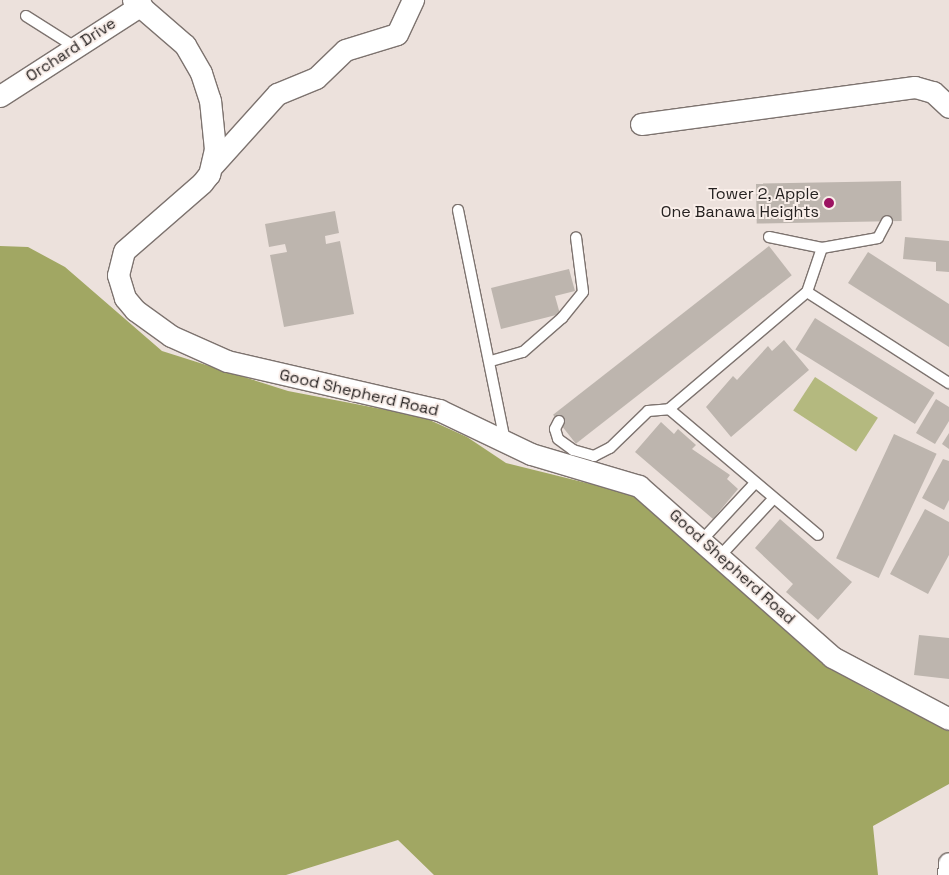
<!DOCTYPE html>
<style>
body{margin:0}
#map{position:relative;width:949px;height:875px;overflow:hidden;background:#ece1dc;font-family:"Space Grotesk",sans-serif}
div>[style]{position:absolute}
.green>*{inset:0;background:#b4b97f;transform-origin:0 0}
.forest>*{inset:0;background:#a1a763}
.building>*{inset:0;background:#bdb5ae;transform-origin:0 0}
.roads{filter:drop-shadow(1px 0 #7d736f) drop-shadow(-1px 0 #7d736f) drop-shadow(0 1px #7d736f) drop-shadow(0 -1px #7d736f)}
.service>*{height:10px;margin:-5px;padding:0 5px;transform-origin:5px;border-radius:5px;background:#fff}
.minor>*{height:21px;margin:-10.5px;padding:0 10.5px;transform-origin:10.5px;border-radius:10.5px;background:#fff}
.dots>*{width:14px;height:14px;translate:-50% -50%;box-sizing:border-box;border:2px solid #f9eee9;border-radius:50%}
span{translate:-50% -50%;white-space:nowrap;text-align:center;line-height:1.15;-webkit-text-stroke:4px #f9eee9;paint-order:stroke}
.street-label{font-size:16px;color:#262221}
.poi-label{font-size:16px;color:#262221}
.right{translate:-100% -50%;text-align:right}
</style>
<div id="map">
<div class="green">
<div style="left:815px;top:377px;width:75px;height:40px;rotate:33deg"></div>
</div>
<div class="forest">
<div style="clip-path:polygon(0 246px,28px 247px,65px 267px,162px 351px,288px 391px,423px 417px,467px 437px,506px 463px,647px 498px,824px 664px,872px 692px,949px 724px,949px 784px,873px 826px,878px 875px,434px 875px,398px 840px,286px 875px,0 875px)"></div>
</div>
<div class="building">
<div style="left:901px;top:181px;width:40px;height:145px;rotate:89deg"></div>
<div style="clip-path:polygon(335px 211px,339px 233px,325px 236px,326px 244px,340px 241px,354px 314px,284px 327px,270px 255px,287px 252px,285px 244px,269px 247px,265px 224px)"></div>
<div style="clip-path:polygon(905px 237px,949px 241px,949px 272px,936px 271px,936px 262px,903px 259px)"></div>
<div style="left:769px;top:246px;width:37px;height:274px;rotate:52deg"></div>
<div style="clip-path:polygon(868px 252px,949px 304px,949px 347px,848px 283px)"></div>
<div style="clip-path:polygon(569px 269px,575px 291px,555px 296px,560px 314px,501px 329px,491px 288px)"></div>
<div style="left:815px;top:318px;width:141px;height:37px;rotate:32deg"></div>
<div style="clip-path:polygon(784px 340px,809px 370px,731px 437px,706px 407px,733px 376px,737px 380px,768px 346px,772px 351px)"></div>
<div style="clip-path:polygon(936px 399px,949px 407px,949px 421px,935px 444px,916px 433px)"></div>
<div style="clip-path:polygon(661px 422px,674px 434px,678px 429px,696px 445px,692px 449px,730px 475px,727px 479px,738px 489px,713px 519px,635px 452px)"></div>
<div style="clip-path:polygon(949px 433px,949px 449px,942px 444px)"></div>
<div style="left:894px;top:434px;width:47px;height:137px;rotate:25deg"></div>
<div style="clip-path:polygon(943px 459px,949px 461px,949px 500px,944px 510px,922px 498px)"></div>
<div style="clip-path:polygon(925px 509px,949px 522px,949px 555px,928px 594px,890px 574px)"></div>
<div style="clip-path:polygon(780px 519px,852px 582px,818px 620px,786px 592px,793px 584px,755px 548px)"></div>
<div style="clip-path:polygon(919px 635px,949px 638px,949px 679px,914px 675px)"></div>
</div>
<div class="roads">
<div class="service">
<div style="left:26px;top:16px;width:58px;rotate:32.3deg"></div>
<div style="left:458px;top:210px;width:237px;rotate:78.5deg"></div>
<div style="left:769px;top:237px;width:54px;rotate:11.7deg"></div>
<div style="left:822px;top:248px;width:57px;rotate:-10.1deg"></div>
<div style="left:878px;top:238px;width:19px;rotate:-62deg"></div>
<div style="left:807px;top:292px;width:169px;rotate:32.7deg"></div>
<div style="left:491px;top:361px;width:33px;rotate:-16deg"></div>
<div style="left:523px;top:352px;width:52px;rotate:-41.1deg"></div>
<div style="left:562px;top:318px;width:33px;rotate:-51deg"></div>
<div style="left:583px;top:292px;width:55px;rotate:-97.3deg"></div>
<div style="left:669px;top:409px;width:195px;rotate:40.2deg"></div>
<div style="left:559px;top:421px;width:9px;rotate:117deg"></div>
<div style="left:555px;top:429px;width:10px;rotate:73deg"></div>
<div style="left:558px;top:439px;width:19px;rotate:36deg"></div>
<div style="left:573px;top:450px;width:22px;rotate:16deg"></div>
<div style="left:594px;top:456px;width:18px;rotate:-27deg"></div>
<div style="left:610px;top:448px;width:53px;rotate:-44.2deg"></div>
<div style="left:648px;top:411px;width:21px;rotate:-5deg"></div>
<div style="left:669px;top:409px;width:181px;rotate:-40.3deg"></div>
<div style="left:807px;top:292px;width:46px;rotate:-71.2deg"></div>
<div style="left:702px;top:540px;width:76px;rotate:-47.1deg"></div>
<div style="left:720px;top:556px;width:76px;rotate:-47.1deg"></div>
</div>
<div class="minor">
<div style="left:133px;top:0;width:69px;rotate:40.9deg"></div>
<div style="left:185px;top:45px;width:32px;rotate:60deg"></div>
<div style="left:201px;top:73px;width:28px;rotate:72deg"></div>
<div style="left:210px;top:100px;width:49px;rotate:84.2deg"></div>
<div style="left:215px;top:149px;width:26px;rotate:103deg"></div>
<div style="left:209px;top:174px;width:11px;rotate:128deg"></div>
<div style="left:202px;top:183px;width:103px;rotate:138.9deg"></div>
<div style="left:124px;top:251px;width:25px;rotate:104deg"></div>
<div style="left:118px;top:275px;width:24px;rotate:73deg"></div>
<div style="left:125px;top:298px;width:16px;rotate:50deg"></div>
<div style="left:135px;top:310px;width:44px;rotate:35.8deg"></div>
<div style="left:171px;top:336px;width:61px;rotate:24.1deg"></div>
<div style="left:227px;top:361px;width:218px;rotate:13deg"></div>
<div style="left:439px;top:410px;width:102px;rotate:25.6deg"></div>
<div style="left:531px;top:454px;width:113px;rotate:16.5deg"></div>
<div style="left:639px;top:486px;width:258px;rotate:41.5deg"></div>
<div style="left:832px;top:657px;width:132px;rotate:27.9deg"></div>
<div style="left:0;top:96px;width:168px;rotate:-32.8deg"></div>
<div style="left:641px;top:124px;width:276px;rotate:-7.7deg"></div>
<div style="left:915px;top:87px;width:19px;rotate:16deg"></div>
<div style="left:933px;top:92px;width:22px;rotate:43deg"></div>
<div style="left:213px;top:165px;width:96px;rotate:-48deg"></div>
<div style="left:277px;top:94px;width:42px;rotate:-22.3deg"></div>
<div style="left:316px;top:78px;width:40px;rotate:-44deg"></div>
<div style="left:345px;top:50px;width:54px;rotate:-17.1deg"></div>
<div style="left:397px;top:34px;width:38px;rotate:-65deg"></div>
<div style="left:948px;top:875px;width:12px;rotate:-85deg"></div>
</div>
</div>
<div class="dots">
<div style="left:829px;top:203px;background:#9c1261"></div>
</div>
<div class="street-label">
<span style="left:71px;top:50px;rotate:-33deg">Orchard Drive</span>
<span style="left:359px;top:393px;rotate:13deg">Good Shepherd Road</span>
<span style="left:732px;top:567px;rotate:42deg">Good Shepherd Road</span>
</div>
<div class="poi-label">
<span class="right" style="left:819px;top:203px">Tower 2, Apple<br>One Banawa Heights</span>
</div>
</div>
